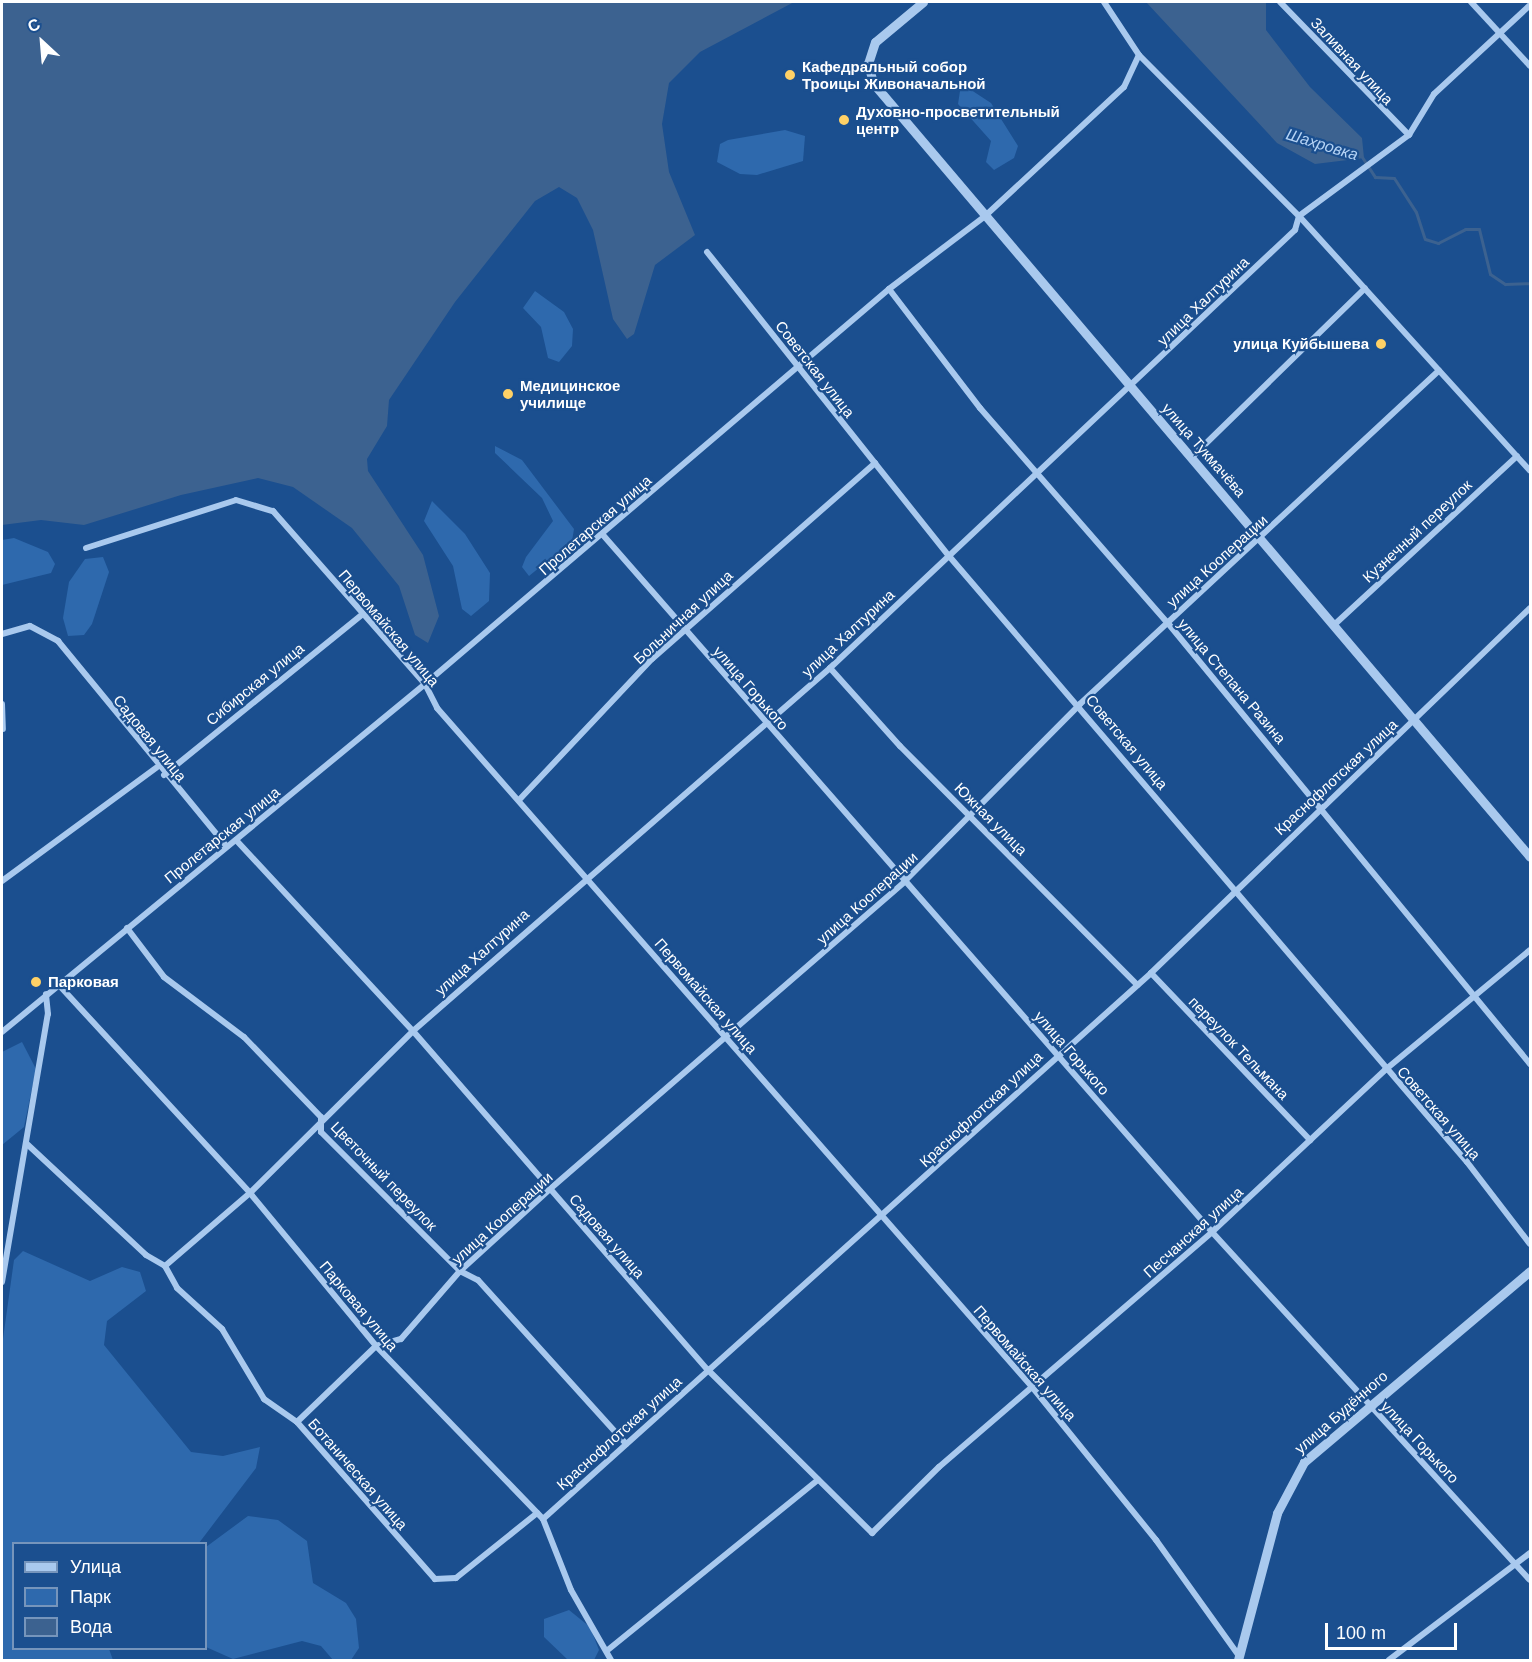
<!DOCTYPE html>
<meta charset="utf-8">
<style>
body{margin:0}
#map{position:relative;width:1532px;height:1662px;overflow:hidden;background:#1b4f8f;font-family:Helvetica,sans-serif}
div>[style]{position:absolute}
.green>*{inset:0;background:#2e69ad}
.water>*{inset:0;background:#3c6290}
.stream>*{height:3px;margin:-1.5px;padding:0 1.5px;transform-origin:1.5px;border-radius:1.5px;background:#3c6290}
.minor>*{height:6px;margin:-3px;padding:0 3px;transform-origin:3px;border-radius:3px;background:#a9c9ee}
.tertiary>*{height:9px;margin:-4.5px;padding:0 4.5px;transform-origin:4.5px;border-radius:4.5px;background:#a9c9ee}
.dots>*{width:16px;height:16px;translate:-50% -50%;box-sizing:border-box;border:3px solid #1b4f8f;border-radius:50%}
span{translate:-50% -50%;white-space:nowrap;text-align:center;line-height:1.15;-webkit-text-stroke:4.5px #1b4f8f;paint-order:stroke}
.street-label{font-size:15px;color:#fff}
.poi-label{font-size:15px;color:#fff;font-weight:700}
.left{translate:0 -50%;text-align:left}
.right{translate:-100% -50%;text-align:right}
.water-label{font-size:16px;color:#b5d3f5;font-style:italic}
.frame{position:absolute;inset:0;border:3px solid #fff;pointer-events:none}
.legend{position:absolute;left:12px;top:1542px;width:195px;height:108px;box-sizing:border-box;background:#1b4f8f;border:2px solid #7695bc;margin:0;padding:8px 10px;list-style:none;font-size:18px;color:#fff}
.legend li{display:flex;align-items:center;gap:12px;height:30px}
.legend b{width:30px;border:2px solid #7695bc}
.north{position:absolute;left:12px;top:12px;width:60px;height:60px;-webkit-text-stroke:4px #1b4f8f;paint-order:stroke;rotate:334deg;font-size:16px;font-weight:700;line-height:24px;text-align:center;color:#fff}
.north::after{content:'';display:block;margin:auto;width:21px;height:27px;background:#fff;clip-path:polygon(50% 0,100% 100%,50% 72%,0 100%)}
.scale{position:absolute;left:1325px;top:1623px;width:132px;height:27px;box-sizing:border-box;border:3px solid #fff;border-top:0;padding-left:8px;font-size:18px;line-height:21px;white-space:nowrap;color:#fff;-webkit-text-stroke:4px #1b4f8f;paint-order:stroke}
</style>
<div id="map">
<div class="green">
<div style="clip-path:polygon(968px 88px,991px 103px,1018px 146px,1014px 158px,994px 170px,986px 162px,991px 141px,958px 104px,960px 91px)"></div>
<div style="clip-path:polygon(785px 130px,805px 136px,803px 161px,757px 175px,740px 174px,717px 162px,720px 144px,728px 140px)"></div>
<div style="clip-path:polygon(535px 291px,564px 312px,573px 329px,572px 346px,559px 362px,548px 358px,541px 327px,523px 308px)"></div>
<div style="clip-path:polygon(495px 446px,522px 460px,574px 529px,572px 541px,529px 576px,522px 567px,526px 557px,553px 521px,542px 498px,495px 453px)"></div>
<div style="clip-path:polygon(432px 501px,465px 534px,490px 573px,489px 601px,471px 616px,462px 609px,453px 566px,424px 521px)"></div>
<div style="clip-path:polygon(14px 538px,48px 552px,55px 564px,51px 573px,2px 585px,2px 540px)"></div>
<div style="clip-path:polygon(103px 557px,109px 572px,92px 624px,84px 635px,68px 636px,63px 618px,69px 582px,85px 559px)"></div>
<div style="clip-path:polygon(22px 1042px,36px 1069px,24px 1127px,2px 1145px,2px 1052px)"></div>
<div style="clip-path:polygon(23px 1251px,90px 1281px,122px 1267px,140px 1272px,146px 1291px,107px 1321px,104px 1345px,191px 1452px,223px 1456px,260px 1447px,256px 1468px,199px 1543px,14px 1544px,14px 1648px,109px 1649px,113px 1660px,2px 1660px,2px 1346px,14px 1260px)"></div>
<div style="clip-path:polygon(248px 1516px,278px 1520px,307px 1541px,313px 1583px,346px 1603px,356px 1619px,359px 1648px,351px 1660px,333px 1660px,321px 1646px,302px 1641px,233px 1659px,206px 1647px,206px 1547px)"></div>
<div style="clip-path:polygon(569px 1610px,590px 1627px,599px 1650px,594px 1660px,568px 1660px,544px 1637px,544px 1619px)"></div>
</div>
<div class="water">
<div style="clip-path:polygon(2px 2px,794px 2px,700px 52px,669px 83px,662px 124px,669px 172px,695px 235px,655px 265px,634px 334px,627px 339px,613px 319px,593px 230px,577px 198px,559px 187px,535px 201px,455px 302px,389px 400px,387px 426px,367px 459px,368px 471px,423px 555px,439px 616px,428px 643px,415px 635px,399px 586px,352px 528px,293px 487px,258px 478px,181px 495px,84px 525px,41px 520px,2px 525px)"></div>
<div style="clip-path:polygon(1146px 2px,1266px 2px,1266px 30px,1310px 87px,1362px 138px,1364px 158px,1315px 164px,1277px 143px)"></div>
</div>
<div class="stream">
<div style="left:1362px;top:157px;width:24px;rotate:57deg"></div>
<div style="left:1375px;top:177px;width:19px;rotate:3deg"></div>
<div style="left:1394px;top:178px;width:40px;rotate:57.1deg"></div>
<div style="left:1416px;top:212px;width:28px;rotate:72deg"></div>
<div style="left:1425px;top:239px;width:14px;rotate:17deg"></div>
<div style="left:1438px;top:243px;width:30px;rotate:-27deg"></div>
<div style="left:1465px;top:229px;width:14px"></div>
<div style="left:1479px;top:229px;width:46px;rotate:76.3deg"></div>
<div style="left:1490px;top:274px;width:18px;rotate:34deg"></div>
<div style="left:1505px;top:284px;width:25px;rotate:-2deg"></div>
</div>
<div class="minor">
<div style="left:1104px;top:2px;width:64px;rotate:56.6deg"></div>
<div style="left:1139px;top:55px;width:227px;rotate:45.2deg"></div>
<div style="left:1299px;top:216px;width:344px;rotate:47.8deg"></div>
<div style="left:1280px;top:2px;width:185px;rotate:45.9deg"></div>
<div style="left:1471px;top:2px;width:87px;rotate:47.3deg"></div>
<div style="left:707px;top:252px;width:389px;rotate:51.5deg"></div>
<div style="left:949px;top:556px;width:797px;rotate:49.48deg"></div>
<div style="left:1467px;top:1162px;width:103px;rotate:52.5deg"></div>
<div style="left:889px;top:289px;width:150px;rotate:52.6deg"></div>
<div style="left:980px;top:408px;width:284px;rotate:48.9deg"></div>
<div style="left:1167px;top:622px;width:572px;rotate:50.6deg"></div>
<div style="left:1191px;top:458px;width:243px;rotate:-44.3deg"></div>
<div style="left:603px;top:535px;width:926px;rotate:48.85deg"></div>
<div style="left:1212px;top:1232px;width:471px;rotate:47.6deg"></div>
<div style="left:86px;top:548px;width:157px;rotate:-17.7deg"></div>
<div style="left:236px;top:500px;width:39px;rotate:17deg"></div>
<div style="left:273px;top:511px;width:230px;rotate:48.7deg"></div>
<div style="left:425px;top:684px;width:27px;rotate:63deg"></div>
<div style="left:437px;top:708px;width:904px;rotate:48.77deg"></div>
<div style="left:1033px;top:1388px;width:196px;rotate:51deg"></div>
<div style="left:1156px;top:1540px;width:143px;rotate:54.4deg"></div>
<div style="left:1334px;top:625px;width:249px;rotate:-42.7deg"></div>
<div style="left:2px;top:634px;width:29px;rotate:-16deg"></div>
<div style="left:30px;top:626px;width:32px;rotate:28deg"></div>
<div style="left:58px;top:641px;width:266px;rotate:50.6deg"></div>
<div style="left:830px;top:668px;width:105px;rotate:48.1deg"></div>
<div style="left:900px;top:746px;width:337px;rotate:45.2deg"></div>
<div style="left:2px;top:704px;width:25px;rotate:88deg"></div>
<div style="left:164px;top:775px;width:256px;rotate:-39deg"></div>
<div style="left:519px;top:800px;width:194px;rotate:-46.7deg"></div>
<div style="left:652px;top:659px;width:297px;rotate:-41.3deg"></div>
<div style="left:236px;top:840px;width:260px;rotate:47.2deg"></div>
<div style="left:413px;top:1031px;width:448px;rotate:49deg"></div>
<div style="left:707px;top:1369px;width:233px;rotate:44.8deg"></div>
<div style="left:872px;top:1533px;width:94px;rotate:-44.6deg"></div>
<div style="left:939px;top:1467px;width:360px;rotate:-40.7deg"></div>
<div style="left:1212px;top:1232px;width:237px;rotate:-43.1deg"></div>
<div style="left:1385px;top:1070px;width:188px;rotate:-39.6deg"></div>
<div style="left:2px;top:881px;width:192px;rotate:-36.3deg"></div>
<div style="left:127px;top:928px;width:61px;rotate:52.9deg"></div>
<div style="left:164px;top:977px;width:100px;rotate:36.9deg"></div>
<div style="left:244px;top:1037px;width:111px;rotate:46.1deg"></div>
<div style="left:321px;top:1117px;width:15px;rotate:90deg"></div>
<div style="left:321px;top:1132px;width:197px;rotate:45deg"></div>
<div style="left:460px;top:1271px;width:20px;rotate:27deg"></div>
<div style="left:478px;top:1280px;width:221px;rotate:47.9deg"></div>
<div style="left:1151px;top:973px;width:231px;rotate:46.4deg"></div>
<div style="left:58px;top:984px;width:284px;rotate:47.4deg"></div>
<div style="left:250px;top:1193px;width:198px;rotate:50.5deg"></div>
<div style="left:376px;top:1346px;width:240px;rotate:46deg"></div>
<div style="left:543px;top:1519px;width:76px;rotate:68.5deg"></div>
<div style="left:571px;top:1590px;width:81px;rotate:60.3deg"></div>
<div style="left:2px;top:1032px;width:548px;rotate:-39.44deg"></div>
<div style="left:425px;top:684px;width:609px;rotate:-40.41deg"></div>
<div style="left:889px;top:289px;width:119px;rotate:-37.2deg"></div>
<div style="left:984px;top:217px;width:191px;rotate:-42.9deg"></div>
<div style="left:1124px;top:87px;width:35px;rotate:-65deg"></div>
<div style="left:27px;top:1144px;width:163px;rotate:43deg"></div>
<div style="left:146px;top:1255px;width:22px;rotate:30deg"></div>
<div style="left:165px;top:1266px;width:25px;rotate:61deg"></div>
<div style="left:177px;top:1288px;width:61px;rotate:42.3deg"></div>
<div style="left:222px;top:1329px;width:82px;rotate:59deg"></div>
<div style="left:264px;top:1399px;width:40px;rotate:34.9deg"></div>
<div style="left:297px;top:1422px;width:209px;rotate:48.7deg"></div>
<div style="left:435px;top:1579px;width:21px;rotate:-3deg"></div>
<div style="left:456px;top:1578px;width:104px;rotate:-38.7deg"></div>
<div style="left:165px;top:1266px;width:112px;rotate:-40.7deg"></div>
<div style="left:250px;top:1193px;width:230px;rotate:-44.8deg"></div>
<div style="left:413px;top:1031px;width:553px;rotate:-41.04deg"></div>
<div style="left:830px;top:668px;width:639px;rotate:-43.29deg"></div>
<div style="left:1295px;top:230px;width:15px;rotate:-74deg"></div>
<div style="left:1299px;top:216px;width:137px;rotate:-36.4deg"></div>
<div style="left:1409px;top:135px;width:48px;rotate:-58.6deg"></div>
<div style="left:1434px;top:94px;width:131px;rotate:-42.8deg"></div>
<div style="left:2px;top:1282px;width:272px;rotate:-80.3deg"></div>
<div style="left:48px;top:1014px;width:20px;rotate:-96deg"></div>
<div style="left:297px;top:1422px;width:110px;rotate:-43.9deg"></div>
<div style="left:376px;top:1346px;width:26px;rotate:-16deg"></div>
<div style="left:401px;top:1339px;width:90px;rotate:-49.1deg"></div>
<div style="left:460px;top:1271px;width:122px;rotate:-42.3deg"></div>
<div style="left:550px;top:1189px;width:469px;rotate:-40.9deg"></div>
<div style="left:904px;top:882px;width:250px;rotate:-45.3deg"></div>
<div style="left:1080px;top:704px;width:490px;rotate:-42.9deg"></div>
<div style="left:543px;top:1519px;width:817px;rotate:-41.92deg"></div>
<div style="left:1151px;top:973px;width:526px;rotate:-43.92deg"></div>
<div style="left:609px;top:1649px;width:269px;rotate:-39deg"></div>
<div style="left:1389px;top:1660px;width:177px;rotate:-37.2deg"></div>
</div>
<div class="tertiary">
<div style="left:923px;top:2px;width:62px;rotate:140.2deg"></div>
<div style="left:875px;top:42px;width:22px;rotate:108deg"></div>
<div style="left:868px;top:63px;width:21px;rotate:76deg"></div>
<div style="left:873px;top:83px;width:1015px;rotate:49.67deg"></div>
<div style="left:1238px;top:1660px;width:152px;rotate:-75.1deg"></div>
<div style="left:1277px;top:1513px;width:58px;rotate:-62.1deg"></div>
<div style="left:1304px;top:1462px;width:296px;rotate:-40.2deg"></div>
</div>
<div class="dots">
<div style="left:790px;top:75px;background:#ffd166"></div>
<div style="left:844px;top:120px;background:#ffd166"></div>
<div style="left:1381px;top:344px;background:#ffd166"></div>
<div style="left:508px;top:394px;background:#ffd166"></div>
<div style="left:36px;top:982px;background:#ffd166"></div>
</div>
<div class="street-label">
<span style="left:1352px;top:61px;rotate:47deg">Заливная улица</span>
<span style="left:1203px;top:301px;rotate:-44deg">улица Халтурина</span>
<span style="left:815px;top:369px;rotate:52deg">Советская улица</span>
<span style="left:1204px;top:450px;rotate:49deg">улица Тукмачёва</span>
<span style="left:595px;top:525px;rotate:-41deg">Пролетарская улица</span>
<span style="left:1417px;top:531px;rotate:-43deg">Кузнечный переулок</span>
<span style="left:1217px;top:561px;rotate:-42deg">улица Кооперации</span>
<span style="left:683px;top:617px;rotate:-43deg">Больничная улица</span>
<span style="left:389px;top:628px;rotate:50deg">Первомайская улица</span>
<span style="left:848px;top:633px;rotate:-43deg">улица Халтурина</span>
<span style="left:1232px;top:681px;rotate:50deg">улица Степана Разина</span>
<span style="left:255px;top:684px;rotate:-39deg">Сибирская улица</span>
<span style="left:751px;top:688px;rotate:49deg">улица Горького</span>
<span style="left:150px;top:738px;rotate:51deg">Садовая улица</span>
<span style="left:1127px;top:742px;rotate:50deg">Советская улица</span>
<span style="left:1336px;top:777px;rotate:-43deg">Краснофлотская улица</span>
<span style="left:991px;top:819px;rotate:45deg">Южная улица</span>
<span style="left:222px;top:835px;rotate:-39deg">Пролетарская улица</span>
<span style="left:867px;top:898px;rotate:-42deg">улица Кооперации</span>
<span style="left:482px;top:952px;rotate:-42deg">улица Халтурина</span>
<span style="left:706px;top:996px;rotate:49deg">Первомайская улица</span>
<span style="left:1239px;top:1048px;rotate:46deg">переулок Тельмана</span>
<span style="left:1072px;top:1053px;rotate:49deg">улица Горького</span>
<span style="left:981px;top:1109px;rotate:-43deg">Краснофлотская улица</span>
<span style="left:1439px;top:1113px;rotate:49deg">Советская улица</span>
<span style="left:384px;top:1176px;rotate:46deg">Цветочный переулок</span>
<span style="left:502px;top:1218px;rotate:-42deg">улица Кооперации</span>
<span style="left:1193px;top:1232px;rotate:-42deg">Песчанская улица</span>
<span style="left:607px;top:1236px;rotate:49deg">Садовая улица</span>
<span style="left:359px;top:1306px;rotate:50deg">Парковая улица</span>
<span style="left:1025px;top:1363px;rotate:49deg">Первомайская улица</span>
<span style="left:1341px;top:1412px;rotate:-41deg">улица Будённого</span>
<span style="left:619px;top:1433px;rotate:-42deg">Краснофлотская улица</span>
<span style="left:1420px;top:1442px;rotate:47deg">улица Горького</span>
<span style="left:358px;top:1474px;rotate:49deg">Ботаническая улица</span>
</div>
<div class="poi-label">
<span class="left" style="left:802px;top:75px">Кафедральный собор<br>Троицы Живоначальной</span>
<span class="left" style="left:856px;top:120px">Духовно-просветительный<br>центр</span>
<span class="right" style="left:1369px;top:344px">улица Куйбышева</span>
<span class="left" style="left:520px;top:394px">Медицинское<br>училище</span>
<span class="left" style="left:48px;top:982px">Парковая</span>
</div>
<div class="water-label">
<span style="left:1322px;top:145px;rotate:17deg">Шахровка</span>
</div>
<div class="frame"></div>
<ul class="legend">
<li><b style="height:8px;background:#a9c9ee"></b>Улица</li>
<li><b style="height:16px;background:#2e69ad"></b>Парк</li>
<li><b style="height:16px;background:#3c6290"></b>Вода</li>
</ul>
<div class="north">С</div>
<div class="scale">100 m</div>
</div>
